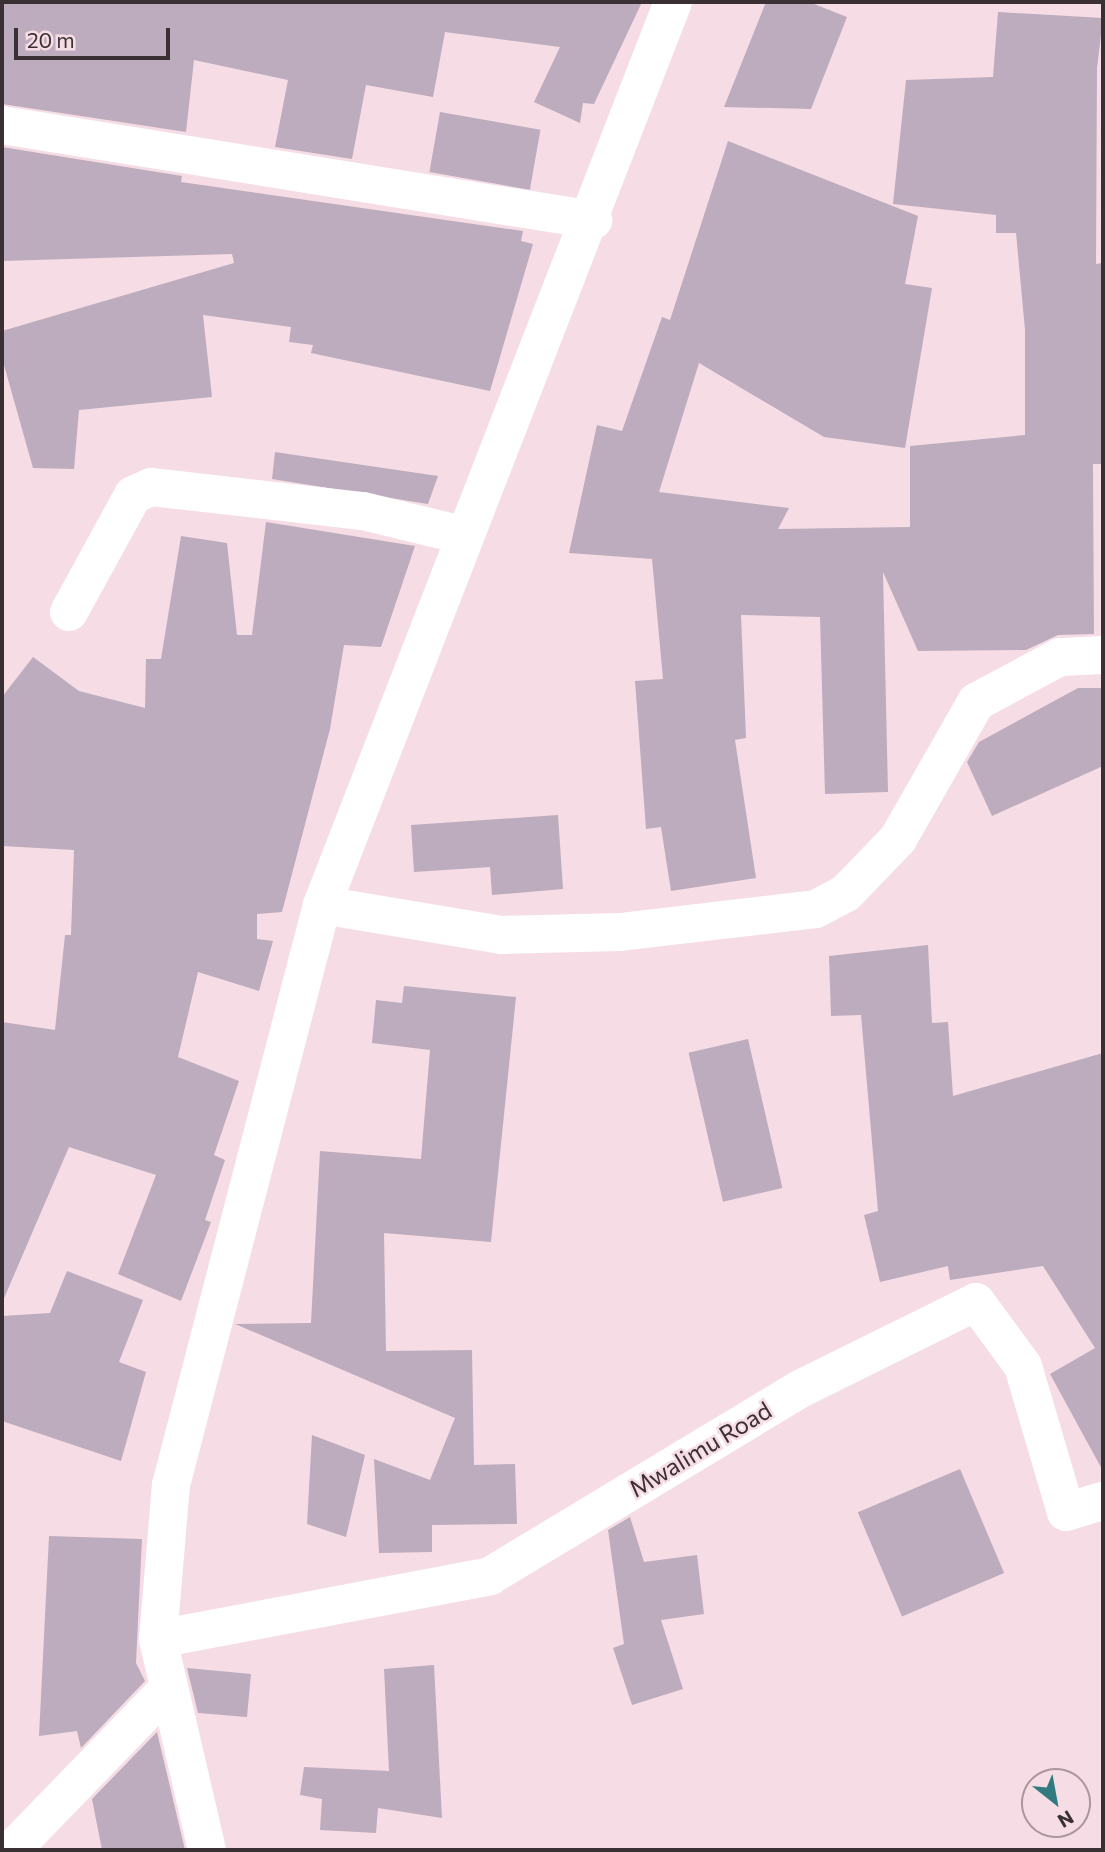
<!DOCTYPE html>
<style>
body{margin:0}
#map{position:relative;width:1105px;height:1852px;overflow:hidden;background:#f6dce4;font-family:Commissioner,sans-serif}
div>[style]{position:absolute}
.building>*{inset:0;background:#bdacbd;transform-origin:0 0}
.minor>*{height:38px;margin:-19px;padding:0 19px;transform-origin:19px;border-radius:19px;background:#fff}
span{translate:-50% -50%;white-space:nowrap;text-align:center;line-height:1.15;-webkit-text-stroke:5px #f6dce4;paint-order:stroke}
.street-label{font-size:24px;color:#3a3033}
.frame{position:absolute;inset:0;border:4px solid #3a3033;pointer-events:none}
.north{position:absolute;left:1021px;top:1768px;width:70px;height:70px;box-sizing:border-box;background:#f6dce4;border:2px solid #ab979d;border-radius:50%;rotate:149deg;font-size:19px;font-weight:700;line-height:28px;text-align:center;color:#3a3033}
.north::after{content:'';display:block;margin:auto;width:24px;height:32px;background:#317a80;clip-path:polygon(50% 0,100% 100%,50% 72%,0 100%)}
.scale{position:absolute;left:14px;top:28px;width:156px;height:32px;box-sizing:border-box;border:4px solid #3a3033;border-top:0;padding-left:9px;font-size:21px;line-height:24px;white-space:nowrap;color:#3a3033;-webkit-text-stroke:5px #f6dce4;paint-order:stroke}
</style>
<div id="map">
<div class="building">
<div style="clip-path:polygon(2px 2px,642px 2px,594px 104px,583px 103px,580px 123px,534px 102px,560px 47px,445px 32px,433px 97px,366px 85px,352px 159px,275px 147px,288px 80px,194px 60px,186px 132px,2px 104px)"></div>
<div style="clip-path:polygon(766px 2px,809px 2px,847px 17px,811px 109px,724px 107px)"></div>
<div style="clip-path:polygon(998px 12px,1103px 18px,1097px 68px,1096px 264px,1103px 263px,1103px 464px,1093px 464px,1094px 634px,1058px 635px,1026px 650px,918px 651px,883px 572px,888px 792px,825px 794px,820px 617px,741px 615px,746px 738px,735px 740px,756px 878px,671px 891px,661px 827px,646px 829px,635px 681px,663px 679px,652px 559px,569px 553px,597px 425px,622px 431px,662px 317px,670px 320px,728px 141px,918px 216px,905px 284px,932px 288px,905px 448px,824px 437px,699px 363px,659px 492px,789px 508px,778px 529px,910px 527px,910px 446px,1025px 435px,1025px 330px,1016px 233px,996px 233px,996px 215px,893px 204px,906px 80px,993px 77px)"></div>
<div style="left:440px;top:112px;width:102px;height:61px;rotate:10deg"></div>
<div style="clip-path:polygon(2px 147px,182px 176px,181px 182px,523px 231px,521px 241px,533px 244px,490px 391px,311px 353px,313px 345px,289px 342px,291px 327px,203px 315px,212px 397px,79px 410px,74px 469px,33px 468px,2px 358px,2px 331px,234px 263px,232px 254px,2px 261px)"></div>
<div style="clip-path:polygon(275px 452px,295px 455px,438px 476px,428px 504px,272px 479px)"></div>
<div style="clip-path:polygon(266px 522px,415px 546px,381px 647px,344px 645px,330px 729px,282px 912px,257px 914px,257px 939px,273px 941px,259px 991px,198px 972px,178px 1057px,239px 1081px,214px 1155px,225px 1160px,205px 1220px,211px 1222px,181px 1301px,118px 1274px,156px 1175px,69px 1147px,2px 1303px,2px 1022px,55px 1030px,65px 935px,71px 935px,74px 850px,2px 846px,2px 697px,33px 657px,79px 691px,145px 708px,146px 659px,161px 659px,181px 536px,227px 543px,237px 635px,252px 635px)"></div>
<div style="clip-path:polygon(1078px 688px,1103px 688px,1103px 766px,992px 816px,967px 762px,979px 742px)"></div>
<div style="clip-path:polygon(558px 815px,563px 889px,492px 895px,490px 867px,414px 872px,411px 825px)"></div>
<div style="clip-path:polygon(928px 945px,932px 1023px,948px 1022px,953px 1096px,1103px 1053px,1103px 1471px,1050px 1374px,1095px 1348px,1043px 1266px,950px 1280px,948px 1266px,880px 1282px,864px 1215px,878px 1211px,861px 1015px,831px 1016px,829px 956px)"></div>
<div style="clip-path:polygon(404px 986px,516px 997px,491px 1242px,384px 1233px,386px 1351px,472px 1350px,474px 1465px,515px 1464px,517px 1524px,432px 1525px,432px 1552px,379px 1553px,374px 1459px,430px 1480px,455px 1418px,235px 1324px,311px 1323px,320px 1151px,421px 1159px,430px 1050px,372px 1043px,376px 1000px,402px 1003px)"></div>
<div style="left:748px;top:1039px;width:153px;height:61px;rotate:77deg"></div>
<div style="clip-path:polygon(67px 1271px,143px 1300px,119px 1362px,146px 1372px,121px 1461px,2px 1421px,2px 1316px,50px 1313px)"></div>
<div style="clip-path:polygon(312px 1435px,365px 1455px,346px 1537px,307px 1524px)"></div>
<div style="left:960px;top:1469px;width:113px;height:111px;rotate:67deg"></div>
<div style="clip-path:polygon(630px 1517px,644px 1562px,697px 1555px,704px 1614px,661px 1620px,683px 1689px,632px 1705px,613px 1648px,624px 1644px,608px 1530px)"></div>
<div style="clip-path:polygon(49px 1536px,142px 1539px,136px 1663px,145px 1681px,81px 1748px,77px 1731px,39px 1736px)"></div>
<div style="clip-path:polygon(434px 1665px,442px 1818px,378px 1808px,376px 1833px,320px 1830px,322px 1799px,300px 1795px,304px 1767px,389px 1771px,384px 1669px)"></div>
<div style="clip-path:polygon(187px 1668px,251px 1674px,247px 1717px,198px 1713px)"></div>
<div style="clip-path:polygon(157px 1732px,185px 1850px,102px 1850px,92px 1799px)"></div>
</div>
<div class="minor">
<div style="left:2px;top:125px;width:599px;rotate:9.13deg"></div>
<div style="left:69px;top:612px;width:133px;rotate:-61.3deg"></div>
<div style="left:133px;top:495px;width:20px;rotate:-24deg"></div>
<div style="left:151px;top:487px;width:213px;rotate:6.5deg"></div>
<div style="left:363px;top:511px;width:102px;rotate:13.6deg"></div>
<div style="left:322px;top:905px;width:182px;rotate:9.5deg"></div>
<div style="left:502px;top:935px;width:118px;rotate:-1.5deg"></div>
<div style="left:620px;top:932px;width:197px;rotate:-6.7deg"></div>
<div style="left:816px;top:909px;width:34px;rotate:-28deg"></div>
<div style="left:846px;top:893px;width:75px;rotate:-46.1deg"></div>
<div style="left:898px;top:839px;width:158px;rotate:-60.3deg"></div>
<div style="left:976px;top:702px;width:95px;rotate:-28.2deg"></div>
<div style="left:1060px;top:657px;width:43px;rotate:-2.7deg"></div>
<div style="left:158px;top:1639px;width:338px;rotate:-10.7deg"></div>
<div style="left:490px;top:1576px;width:364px;rotate:-31.1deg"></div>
<div style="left:802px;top:1388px;width:194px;rotate:-26.3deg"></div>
<div style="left:976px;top:1302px;width:79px;rotate:53.7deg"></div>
<div style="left:1023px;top:1366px;width:152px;rotate:73.6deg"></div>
<div style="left:1066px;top:1512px;width:39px;rotate:-17deg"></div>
<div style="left:12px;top:1850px;width:221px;rotate:-45.9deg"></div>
<div style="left:207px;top:1850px;width:217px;rotate:-103.1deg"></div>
<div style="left:158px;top:1639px;width:155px;rotate:-85.2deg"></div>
<div style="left:171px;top:1485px;width:599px;rotate:-75.41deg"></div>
<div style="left:322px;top:905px;width:969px;rotate:-68.76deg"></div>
</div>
<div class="street-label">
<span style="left:700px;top:1449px;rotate:-31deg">Mwalimu Road</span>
</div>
<div class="frame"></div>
<div class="north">N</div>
<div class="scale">20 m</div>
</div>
